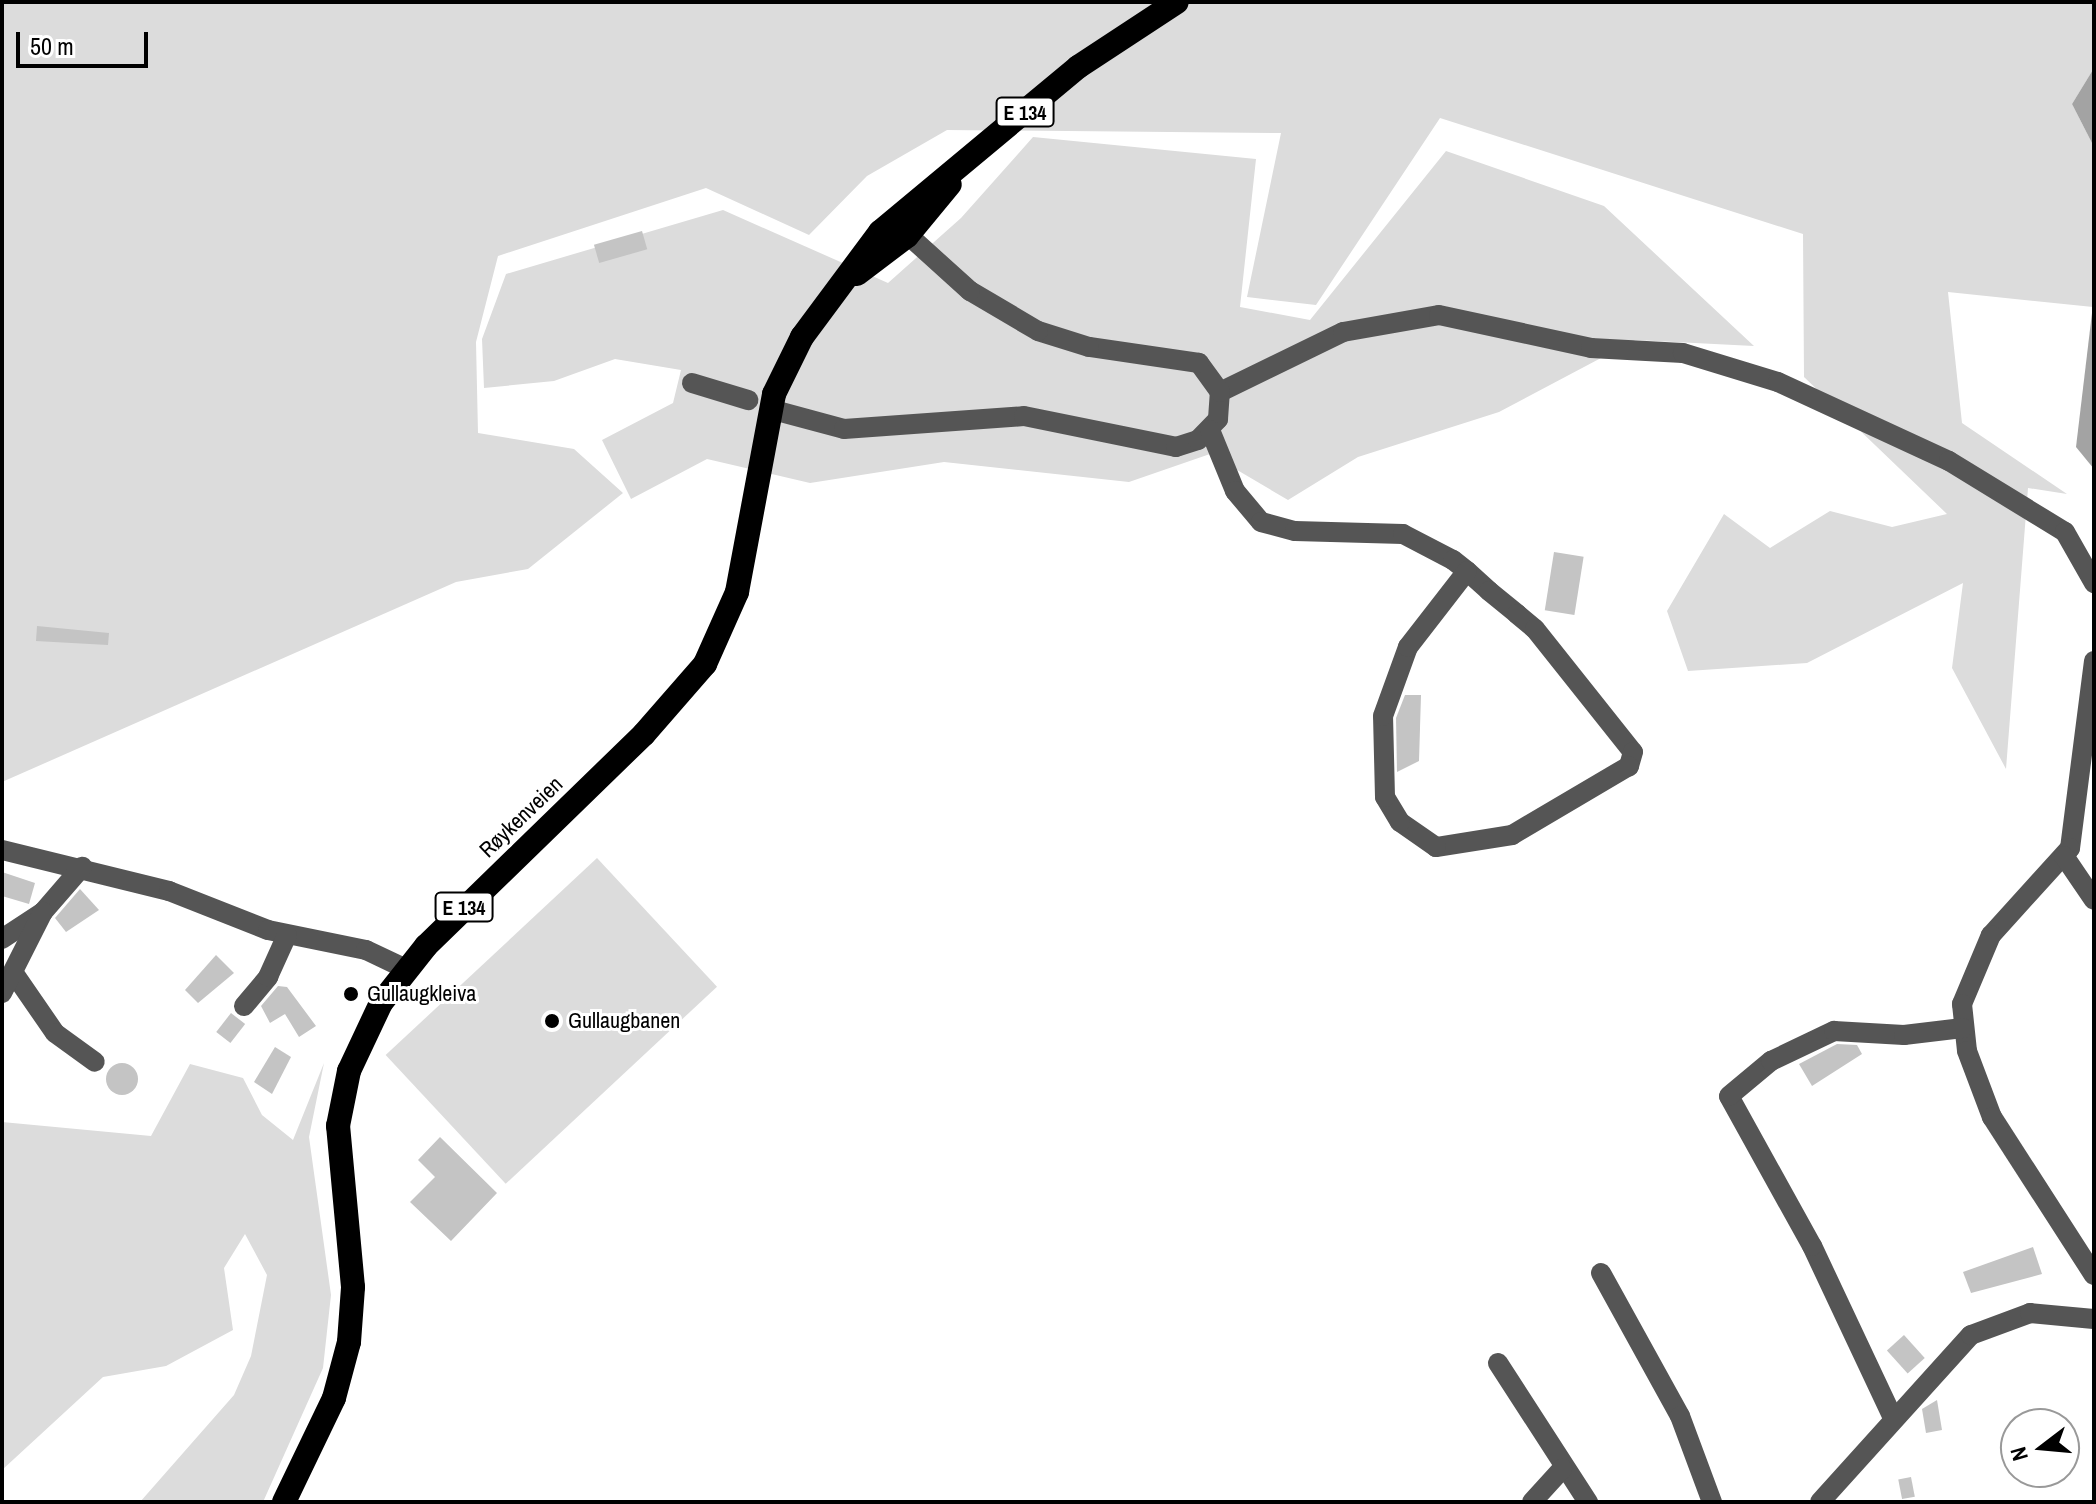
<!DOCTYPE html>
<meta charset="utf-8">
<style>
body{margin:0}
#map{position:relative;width:2096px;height:1504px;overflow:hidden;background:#fff;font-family:"Archivo Narrow",sans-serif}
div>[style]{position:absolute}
.green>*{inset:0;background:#dcdcdc;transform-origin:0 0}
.water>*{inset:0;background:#a3a3a3}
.building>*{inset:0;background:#c4c4c4;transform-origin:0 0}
.round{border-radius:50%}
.minor>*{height:20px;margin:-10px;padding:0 10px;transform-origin:10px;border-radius:10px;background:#555}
.highway>*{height:24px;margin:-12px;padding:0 12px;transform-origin:12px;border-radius:12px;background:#000}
.dots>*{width:22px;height:22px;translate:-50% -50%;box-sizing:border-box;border:4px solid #fff;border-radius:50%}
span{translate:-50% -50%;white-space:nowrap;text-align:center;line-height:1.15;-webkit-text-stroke:6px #fff;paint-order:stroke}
.shield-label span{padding:2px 6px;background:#fff;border:2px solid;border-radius:6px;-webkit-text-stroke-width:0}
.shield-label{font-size:20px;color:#000;font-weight:700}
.street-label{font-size:22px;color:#000}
.poi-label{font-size:22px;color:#000}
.left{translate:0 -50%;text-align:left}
.frame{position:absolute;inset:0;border:4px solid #000;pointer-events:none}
.north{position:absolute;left:2000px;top:1408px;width:80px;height:80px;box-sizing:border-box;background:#fff;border:2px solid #999;border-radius:50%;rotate:254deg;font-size:22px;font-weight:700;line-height:32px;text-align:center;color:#000}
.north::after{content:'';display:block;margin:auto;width:28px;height:36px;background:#000;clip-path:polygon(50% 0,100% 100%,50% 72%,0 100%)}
.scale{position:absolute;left:16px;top:32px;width:132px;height:36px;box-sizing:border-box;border:4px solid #000;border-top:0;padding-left:10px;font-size:24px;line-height:28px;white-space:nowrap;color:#000;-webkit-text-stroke:6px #fff;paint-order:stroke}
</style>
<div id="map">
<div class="green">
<div style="clip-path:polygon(2px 2px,2094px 2px,2094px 68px,2072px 104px,2094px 147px,2093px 307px,1948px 292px,1962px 423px,2067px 494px,2028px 488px,2006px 769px,1952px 668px,1963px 583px,1807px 663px,1688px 671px,1667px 611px,1724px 514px,1770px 548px,1830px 511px,1892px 527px,1947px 514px,1804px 377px,1803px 234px,1440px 118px,1316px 305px,1247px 297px,1281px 133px,947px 130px,867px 176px,809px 235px,706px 188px,498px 256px,476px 342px,478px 433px,574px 449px,623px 493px,528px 569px,456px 582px,2px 782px)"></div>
<div style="clip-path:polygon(1033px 137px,1256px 159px,1240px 307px,1310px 320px,1446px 151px,1604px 206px,1754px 346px,1635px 340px,1499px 412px,1358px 457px,1288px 500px,1210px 454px,1129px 482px,944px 462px,810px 483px,707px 459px,631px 499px,602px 440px,673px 403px,681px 370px,615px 359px,554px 381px,484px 388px,482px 339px,506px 274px,723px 210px,888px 283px,961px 218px)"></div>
<div style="left:597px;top:858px;width:176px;height:289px;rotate:47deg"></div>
<div style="clip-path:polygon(324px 1063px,309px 1137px,331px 1295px,323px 1368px,263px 1502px,140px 1502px,234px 1395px,251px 1356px,267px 1275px,245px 1234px,224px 1268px,233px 1330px,166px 1366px,103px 1377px,2px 1470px,2px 1122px,151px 1136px,190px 1064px,243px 1078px,262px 1115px,293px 1140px)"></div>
</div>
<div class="water">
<div style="clip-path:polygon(2094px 68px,2094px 147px,2072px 104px)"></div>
<div style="clip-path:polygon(2094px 296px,2094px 469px,2076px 447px)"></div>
</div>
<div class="building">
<div style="left:642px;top:231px;width:19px;height:50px;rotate:74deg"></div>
<div style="left:1554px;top:552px;width:30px;height:59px;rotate:9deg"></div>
<div style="clip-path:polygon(37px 626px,109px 633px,108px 645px,36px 641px)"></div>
<div style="clip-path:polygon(1405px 695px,1421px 695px,1419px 761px,1397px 772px,1396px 718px)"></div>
<div style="clip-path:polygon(2px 872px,35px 883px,29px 904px,2px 896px)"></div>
<div style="clip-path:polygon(80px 889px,99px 910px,66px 932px,55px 918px)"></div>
<div style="clip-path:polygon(216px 955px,234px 973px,198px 1003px,185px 990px)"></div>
<div style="clip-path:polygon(278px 986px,287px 987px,316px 1026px,299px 1037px,285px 1014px,270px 1023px,261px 1006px)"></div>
<div style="left:231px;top:1013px;width:18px;height:24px;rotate:38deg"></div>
<div style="clip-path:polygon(1837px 1044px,1857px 1045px,1862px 1054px,1812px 1086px,1799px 1064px)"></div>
<div style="clip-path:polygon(275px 1047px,291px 1057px,272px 1094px,254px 1082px)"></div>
<div class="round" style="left:106px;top:1063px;width:32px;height:32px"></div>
<div style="clip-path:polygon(440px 1137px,497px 1193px,451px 1241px,410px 1202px,435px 1177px,418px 1160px)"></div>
<div style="clip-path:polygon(2033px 1247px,2042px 1274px,1971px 1293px,1963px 1272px)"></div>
<div style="left:1904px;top:1335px;width:31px;height:23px;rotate:48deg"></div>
<div style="clip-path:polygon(1937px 1400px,1942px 1430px,1926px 1433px,1922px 1409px)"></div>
<div style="left:1911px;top:1477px;width:20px;height:13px;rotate:79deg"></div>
</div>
<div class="minor">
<div style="left:692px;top:383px;width:59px;rotate:16.9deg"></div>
<div style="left:1220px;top:392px;width:137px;rotate:-26deg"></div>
<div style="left:1343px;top:332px;width:97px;rotate:-10deg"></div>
<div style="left:1439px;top:315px;width:156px;rotate:12.2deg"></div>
<div style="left:1591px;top:348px;width:92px;rotate:3.1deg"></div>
<div style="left:1683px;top:353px;width:99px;rotate:17deg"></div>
<div style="left:1778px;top:382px;width:188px;rotate:24.8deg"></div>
<div style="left:1949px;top:461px;width:136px;rotate:31.5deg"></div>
<div style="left:2065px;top:532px;width:59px;rotate:60.4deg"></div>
<div style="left:781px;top:412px;width:65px;rotate:15.1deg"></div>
<div style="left:844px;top:429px;width:180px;rotate:-4.1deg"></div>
<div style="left:1024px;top:416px;width:155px;rotate:11.5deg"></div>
<div style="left:1176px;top:447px;width:23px;rotate:-18deg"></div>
<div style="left:1198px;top:440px;width:29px;rotate:-46deg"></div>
<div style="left:1218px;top:419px;width:27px;rotate:-86deg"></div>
<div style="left:1220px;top:392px;width:36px;rotate:-126deg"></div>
<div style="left:1199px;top:363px;width:111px;rotate:-171.7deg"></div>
<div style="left:1089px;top:347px;width:53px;rotate:-162.6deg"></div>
<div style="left:1038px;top:331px;width:79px;rotate:-149.5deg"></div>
<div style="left:970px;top:291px;width:97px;rotate:-137.9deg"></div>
<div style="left:1210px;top:430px;width:66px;rotate:67.7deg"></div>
<div style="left:1235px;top:491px;width:40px;rotate:50deg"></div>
<div style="left:1261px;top:522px;width:35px;rotate:15deg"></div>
<div style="left:1295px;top:531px;width:108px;rotate:1.6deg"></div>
<div style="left:1403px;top:534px;width:56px;rotate:27.5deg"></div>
<div style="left:1453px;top:560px;width:18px;rotate:38deg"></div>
<div style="left:1467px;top:571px;width:30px;rotate:42deg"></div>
<div style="left:1489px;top:591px;width:36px;rotate:39deg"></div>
<div style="left:1517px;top:614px;width:23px;rotate:40deg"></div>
<div style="left:1535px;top:629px;width:157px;rotate:51.5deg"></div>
<div style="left:1633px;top:752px;width:15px;rotate:106deg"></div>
<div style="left:1629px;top:766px;width:136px;rotate:149.5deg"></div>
<div style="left:1512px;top:835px;width:77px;rotate:171deg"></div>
<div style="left:1436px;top:847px;width:44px;rotate:-145.2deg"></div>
<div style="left:1400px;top:822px;width:29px;rotate:-121deg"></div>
<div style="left:1385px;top:797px;width:81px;rotate:-91.4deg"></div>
<div style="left:1383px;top:716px;width:73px;rotate:-70.1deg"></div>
<div style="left:1408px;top:647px;width:96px;rotate:-52.2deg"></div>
<div style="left:2094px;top:661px;width:189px;rotate:97.3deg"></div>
<div style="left:2070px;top:848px;width:118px;rotate:132.2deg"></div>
<div style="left:1991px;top:935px;width:75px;rotate:112.8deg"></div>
<div style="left:1962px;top:1004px;width:47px;rotate:83.9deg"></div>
<div style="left:1967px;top:1051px;width:71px;rotate:69.3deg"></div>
<div style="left:1992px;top:1117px;width:188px;rotate:57.2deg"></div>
<div style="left:2px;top:850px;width:172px;rotate:13.8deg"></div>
<div style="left:169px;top:891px;width:106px;rotate:21.5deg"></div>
<div style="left:268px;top:930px;width:100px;rotate:11.5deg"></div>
<div style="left:366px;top:950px;width:44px;rotate:25.4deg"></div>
<div style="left:2064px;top:856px;width:53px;rotate:55.7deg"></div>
<div style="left:2px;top:939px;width:49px;rotate:-33.4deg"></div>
<div style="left:43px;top:912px;width:60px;rotate:-49.1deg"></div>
<div style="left:15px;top:975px;width:70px;rotate:55.4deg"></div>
<div style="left:55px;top:1033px;width:49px;rotate:35.9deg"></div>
<div style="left:2px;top:993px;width:91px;rotate:-63.2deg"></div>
<div style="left:244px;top:1006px;width:38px;rotate:-50deg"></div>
<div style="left:268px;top:977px;width:46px;rotate:-65.7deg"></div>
<div style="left:1601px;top:1273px;width:163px;rotate:61.1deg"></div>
<div style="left:1680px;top:1416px;width:92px;rotate:69.6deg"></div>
<div style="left:1498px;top:1363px;width:166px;rotate:57.1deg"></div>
<div style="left:1893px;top:1418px;width:190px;rotate:-115.2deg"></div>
<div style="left:1812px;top:1246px;width:171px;rotate:-119deg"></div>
<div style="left:1729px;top:1096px;width:55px;rotate:-39.8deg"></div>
<div style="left:1771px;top:1061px;width:70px;rotate:-25.5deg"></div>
<div style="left:1834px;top:1031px;width:70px;rotate:3.3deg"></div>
<div style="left:1904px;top:1035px;width:59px;rotate:-6.8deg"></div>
<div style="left:1532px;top:1502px;width:45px;rotate:-47.7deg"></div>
<div style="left:1820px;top:1502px;width:225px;rotate:-47.9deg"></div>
<div style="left:1971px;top:1335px;width:63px;rotate:-20.4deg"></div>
<div style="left:2030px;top:1313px;width:64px;rotate:5.4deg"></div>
</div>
<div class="highway">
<div style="left:857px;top:274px;width:63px;rotate:-37.2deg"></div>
<div style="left:907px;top:236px;width:67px;rotate:-50.4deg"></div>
<div style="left:284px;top:1502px;width:115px;rotate:-64.3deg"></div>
<div style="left:334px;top:1398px;width:58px;rotate:-75deg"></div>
<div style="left:349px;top:1342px;width:55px;rotate:-85.8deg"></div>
<div style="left:353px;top:1287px;width:162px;rotate:-95.3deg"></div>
<div style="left:338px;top:1126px;width:56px;rotate:-78.7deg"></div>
<div style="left:349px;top:1071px;width:75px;rotate:-64.8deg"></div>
<div style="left:381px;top:1003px;width:73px;rotate:-51.7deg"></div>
<div style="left:426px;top:946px;width:304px;rotate:-44.2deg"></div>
<div style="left:644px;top:734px;width:93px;rotate:-48.9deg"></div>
<div style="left:705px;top:664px;width:79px;rotate:-66deg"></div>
<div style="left:737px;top:592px;width:201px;rotate:-79.4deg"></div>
<div style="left:774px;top:394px;width:64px;rotate:-63.8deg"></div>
<div style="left:802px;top:337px;width:131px;rotate:-53.4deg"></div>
<div style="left:880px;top:232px;width:258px;rotate:-39.8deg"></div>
<div style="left:1078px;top:67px;width:118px;rotate:-33.3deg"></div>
</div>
<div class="dots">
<div style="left:351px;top:994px;background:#000"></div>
<div style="left:552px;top:1021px;background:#000"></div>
</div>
<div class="shield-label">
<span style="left:1025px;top:112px">E 134</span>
<span style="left:464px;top:907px">E 134</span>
</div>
<div class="street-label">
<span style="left:521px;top:817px;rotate:-44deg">Røykenveien</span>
</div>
<div class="poi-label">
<span class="left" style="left:367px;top:994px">Gullaugkleiva</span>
<span class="left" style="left:568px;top:1021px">Gullaugbanen</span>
</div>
<div class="frame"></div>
<div class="north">N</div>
<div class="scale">50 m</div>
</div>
